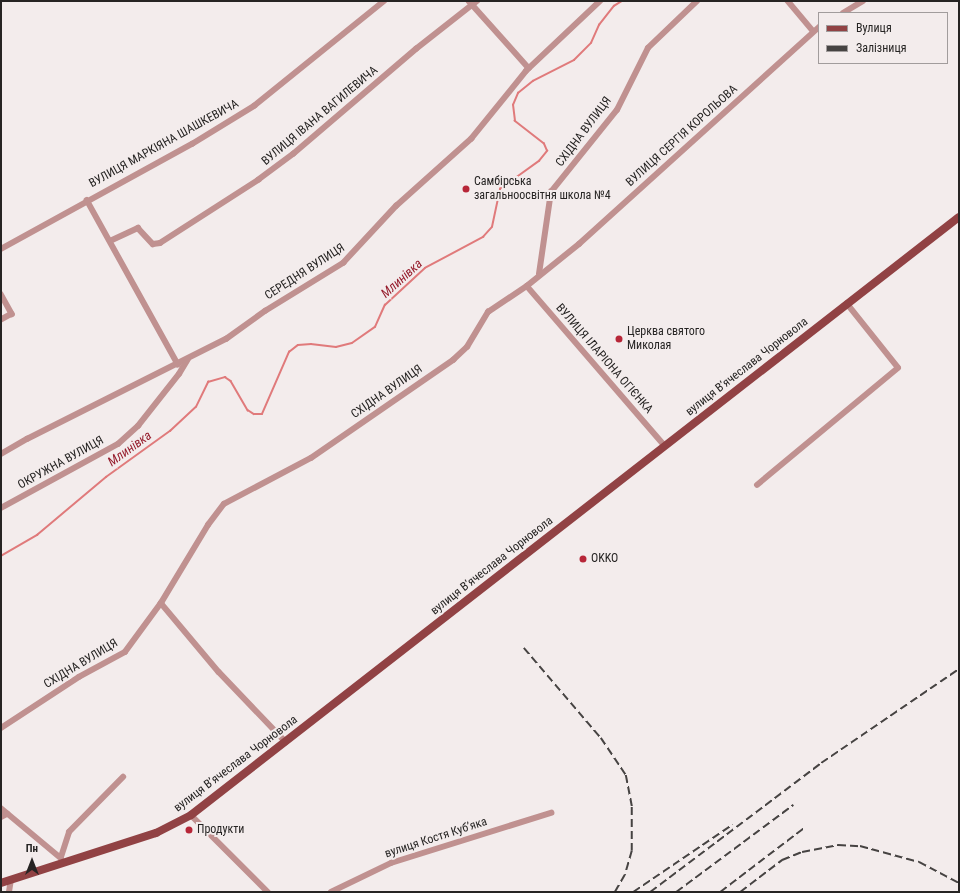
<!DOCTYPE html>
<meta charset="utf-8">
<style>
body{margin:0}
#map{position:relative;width:960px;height:893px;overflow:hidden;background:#f3ecec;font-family:"Roboto Condensed",sans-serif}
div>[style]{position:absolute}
.stream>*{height:1.5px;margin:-0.75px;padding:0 0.75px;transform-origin:0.75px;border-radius:0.75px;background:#e07a7b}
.street>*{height:5.5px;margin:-2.75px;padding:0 2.75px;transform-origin:2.75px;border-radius:2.75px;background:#c09190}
.primary>*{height:8px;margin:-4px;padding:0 4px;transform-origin:4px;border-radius:4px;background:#914244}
.rail>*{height:1.5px;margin-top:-0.75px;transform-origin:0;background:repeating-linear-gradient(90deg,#464342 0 8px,transparent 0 12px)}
.dots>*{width:11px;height:11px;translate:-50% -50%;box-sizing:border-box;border:2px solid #f3ecec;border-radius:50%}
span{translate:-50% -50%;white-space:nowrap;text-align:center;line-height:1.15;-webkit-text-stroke:4px #f3ecec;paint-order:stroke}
.street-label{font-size:12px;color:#262423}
.poi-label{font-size:12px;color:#262423}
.left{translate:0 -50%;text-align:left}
.water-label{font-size:13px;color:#951b2b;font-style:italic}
.frame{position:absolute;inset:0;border:2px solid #262423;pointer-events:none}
.legend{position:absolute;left:818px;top:12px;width:130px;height:52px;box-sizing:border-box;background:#f3ecec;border:1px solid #a19c9c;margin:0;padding:5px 7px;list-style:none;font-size:12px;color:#262423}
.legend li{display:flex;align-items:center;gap:8px;height:20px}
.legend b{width:20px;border:1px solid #a19c9c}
.north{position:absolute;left:12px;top:841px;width:40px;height:40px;-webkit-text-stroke:3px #f3ecec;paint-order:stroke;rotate:0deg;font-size:11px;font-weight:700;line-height:16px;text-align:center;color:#262423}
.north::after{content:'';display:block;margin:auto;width:14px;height:18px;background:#262423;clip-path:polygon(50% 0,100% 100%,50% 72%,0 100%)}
</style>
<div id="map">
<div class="stream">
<div style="left:1px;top:556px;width:42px;rotate:-30.3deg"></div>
<div style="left:37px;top:535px;width:90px;rotate:-40deg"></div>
<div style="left:106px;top:477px;width:79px;rotate:-35.7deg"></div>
<div style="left:170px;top:431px;width:35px;rotate:-43deg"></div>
<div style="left:196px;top:407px;width:28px;rotate:-64deg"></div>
<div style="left:208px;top:382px;width:18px;rotate:-16deg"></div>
<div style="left:225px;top:377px;width:7px;rotate:34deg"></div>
<div style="left:231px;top:381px;width:34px;rotate:60deg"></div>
<div style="left:248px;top:410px;width:7px;rotate:34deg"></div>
<div style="left:254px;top:414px;width:8px"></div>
<div style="left:262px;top:414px;width:68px;rotate:-66.5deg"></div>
<div style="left:289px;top:352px;width:11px;rotate:-38deg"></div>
<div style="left:298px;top:345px;width:13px;rotate:-4deg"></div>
<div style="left:311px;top:344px;width:25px;rotate:7deg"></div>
<div style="left:336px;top:347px;width:16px;rotate:-14deg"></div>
<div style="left:352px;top:343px;width:28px;rotate:-35deg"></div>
<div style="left:375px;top:327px;width:24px;rotate:-66deg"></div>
<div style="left:385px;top:305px;width:54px;rotate:-42.8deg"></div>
<div style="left:425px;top:268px;width:66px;rotate:-28.1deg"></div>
<div style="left:483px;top:237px;width:13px;rotate:-48deg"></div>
<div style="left:492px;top:227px;width:39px;rotate:-78deg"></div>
<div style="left:500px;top:189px;width:48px;rotate:-35.7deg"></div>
<div style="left:539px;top:161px;width:13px;rotate:-51deg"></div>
<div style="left:547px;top:151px;width:8px;rotate:-113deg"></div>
<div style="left:544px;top:144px;width:37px;rotate:-142deg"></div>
<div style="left:515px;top:121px;width:16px;rotate:-97deg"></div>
<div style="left:513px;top:105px;width:13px;rotate:-67deg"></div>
<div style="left:518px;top:93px;width:19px;rotate:-39deg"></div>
<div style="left:533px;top:81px;width:46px;rotate:-27.1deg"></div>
<div style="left:574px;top:60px;width:24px;rotate:-45deg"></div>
<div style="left:591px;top:43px;width:20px;rotate:-66deg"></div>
<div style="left:599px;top:25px;width:24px;rotate:-52deg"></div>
<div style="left:614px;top:6px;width:9px;rotate:-32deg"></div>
</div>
<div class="street">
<div style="left:469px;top:1px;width:90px;rotate:48.2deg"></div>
<div style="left:788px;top:1px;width:39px;rotate:50deg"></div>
<div style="left:843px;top:13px;width:23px;rotate:-31deg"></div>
<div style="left:87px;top:200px;width:188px;rotate:61deg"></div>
<div style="left:110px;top:241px;width:31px;rotate:-25deg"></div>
<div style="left:138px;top:228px;width:22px;rotate:47deg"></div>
<div style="left:153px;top:244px;width:7px;rotate:-8deg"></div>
<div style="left:160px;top:243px;width:117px;rotate:-32.7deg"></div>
<div style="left:258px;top:180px;width:44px;rotate:-36.6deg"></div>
<div style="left:293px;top:154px;width:162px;rotate:-40.5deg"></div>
<div style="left:416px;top:49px;width:78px;rotate:-38.2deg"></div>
<div style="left:1px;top:249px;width:218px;rotate:-28.8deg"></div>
<div style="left:192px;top:144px;width:73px;rotate:-31.5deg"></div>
<div style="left:254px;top:106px;width:167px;rotate:-38.9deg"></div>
<div style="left:539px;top:274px;width:83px;rotate:-81.7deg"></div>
<div style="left:551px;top:192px;width:105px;rotate:-51.2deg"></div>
<div style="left:617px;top:110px;width:69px;rotate:-63.4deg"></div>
<div style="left:648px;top:48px;width:68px;rotate:-43.8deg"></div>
<div style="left:527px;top:286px;width:211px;rotate:49.2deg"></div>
<div style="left:1px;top:294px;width:23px;rotate:61deg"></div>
<div style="left:12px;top:314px;width:13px;rotate:151deg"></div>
<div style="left:1px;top:454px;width:30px;rotate:-30deg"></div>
<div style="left:27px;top:439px;width:223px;rotate:-26.7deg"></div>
<div style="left:226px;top:339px;width:48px;rotate:-35.7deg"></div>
<div style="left:265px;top:311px;width:92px;rotate:-31.6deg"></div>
<div style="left:343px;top:263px;width:78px;rotate:-47.1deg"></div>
<div style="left:396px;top:206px;width:101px;rotate:-41.8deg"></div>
<div style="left:471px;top:139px;width:87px;rotate:-51deg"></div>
<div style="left:526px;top:71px;width:102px;rotate:-43.4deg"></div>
<div style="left:757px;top:485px;width:183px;rotate:-39.7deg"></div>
<div style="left:898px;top:368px;width:82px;rotate:-128.6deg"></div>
<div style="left:1px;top:508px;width:133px;rotate:-28.7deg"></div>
<div style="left:118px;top:444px;width:27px;rotate:-42deg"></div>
<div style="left:138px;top:426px;width:66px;rotate:-51.7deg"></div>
<div style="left:179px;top:374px;width:17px;rotate:-59deg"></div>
<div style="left:161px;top:603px;width:90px;rotate:50deg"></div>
<div style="left:219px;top:672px;width:97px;rotate:46.3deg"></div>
<div style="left:1px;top:728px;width:93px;rotate:-33.2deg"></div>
<div style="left:79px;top:677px;width:52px;rotate:-28.5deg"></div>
<div style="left:125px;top:652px;width:61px;rotate:-53.7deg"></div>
<div style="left:161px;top:603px;width:91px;rotate:-58.9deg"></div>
<div style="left:208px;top:525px;width:26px;rotate:-53deg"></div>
<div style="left:224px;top:504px;width:98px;rotate:-27.9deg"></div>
<div style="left:311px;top:458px;width:173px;rotate:-34.6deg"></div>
<div style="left:453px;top:360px;width:19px;rotate:-43deg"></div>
<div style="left:467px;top:347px;width:41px;rotate:-59deg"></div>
<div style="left:488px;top:312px;width:47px;rotate:-33.7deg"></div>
<div style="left:527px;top:286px;width:67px;rotate:-38.9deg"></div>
<div style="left:579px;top:244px;width:324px;rotate:-42.1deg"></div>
<div style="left:1px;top:808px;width:78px;rotate:39.8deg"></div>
<div style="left:191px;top:815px;width:109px;rotate:45deg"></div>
<div style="left:1px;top:817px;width:7px;rotate:-27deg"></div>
<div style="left:61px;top:857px;width:26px;rotate:-72deg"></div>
<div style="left:69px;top:832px;width:77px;rotate:-45.5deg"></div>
<div style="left:9px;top:892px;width:12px;rotate:-81deg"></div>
<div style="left:331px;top:892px;width:67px;rotate:-25.8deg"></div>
<div style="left:391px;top:863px;width:168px;rotate:-17.4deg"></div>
</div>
<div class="primary">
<div style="left:1px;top:883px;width:163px;rotate:-17.9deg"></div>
<div style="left:156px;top:833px;width:39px;rotate:-27deg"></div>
<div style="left:191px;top:815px;width:973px;rotate:-37.91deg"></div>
</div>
<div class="rail">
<div style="left:524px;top:648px;width:118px;rotate:49.5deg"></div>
<div style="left:601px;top:738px;width:45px;rotate:56deg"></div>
<div style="left:626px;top:775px;width:33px;rotate:79deg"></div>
<div style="left:632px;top:807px;width:44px;rotate:90deg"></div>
<div style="left:632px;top:851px;width:25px;rotate:106deg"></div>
<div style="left:625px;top:875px;width:20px;rotate:120deg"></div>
<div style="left:633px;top:892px;width:120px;rotate:-34.1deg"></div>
<div style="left:650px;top:892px;width:214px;rotate:-37deg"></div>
<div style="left:821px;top:763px;width:167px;rotate:-34.3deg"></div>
<div style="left:676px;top:892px;width:146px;rotate:-36.6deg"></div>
<div style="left:720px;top:892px;width:106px;rotate:-37.3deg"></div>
<div style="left:740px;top:892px;width:53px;rotate:-37.3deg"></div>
<div style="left:782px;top:860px;width:22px;rotate:-22deg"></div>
<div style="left:802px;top:852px;width:37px;rotate:-11deg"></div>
<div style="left:838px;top:845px;width:22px;rotate:3deg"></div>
<div style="left:860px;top:846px;width:61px;rotate:15.2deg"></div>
<div style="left:919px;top:862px;width:45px;rotate:27.7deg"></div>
</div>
<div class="dots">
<div style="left:466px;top:189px;background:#b72638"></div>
<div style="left:619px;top:339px;background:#b72638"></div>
<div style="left:583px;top:559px;background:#b72638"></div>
<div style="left:189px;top:830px;background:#b72638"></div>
</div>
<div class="street-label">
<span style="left:320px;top:116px;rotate:-40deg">ВУЛИЦЯ ІВАНА ВАГИЛЕВИЧА</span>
<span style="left:584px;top:132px;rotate:-53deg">СХІДНА ВУЛИЦЯ</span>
<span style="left:682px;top:136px;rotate:-42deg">ВУЛИЦЯ СЕРГІЯ КОРОЛЬОВА</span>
<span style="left:164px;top:144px;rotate:-29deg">ВУЛИЦЯ МАРКІЯНА ШАШКЕВИЧА</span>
<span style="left:305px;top:272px;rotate:-33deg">СЕРЕДНЯ ВУЛИЦЯ</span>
<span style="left:604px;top:359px;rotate:49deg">ВУЛИЦЯ ІЛАРІОНА ОГІЄНКА</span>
<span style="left:747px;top:367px;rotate:-38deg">вулиця Вʼячеслава Чорновола</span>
<span style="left:387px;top:392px;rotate:-35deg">СХІДНА ВУЛИЦЯ</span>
<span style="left:61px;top:463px;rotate:-29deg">ОКРУЖНА ВУЛИЦЯ</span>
<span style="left:492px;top:566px;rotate:-38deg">вулиця Вʼячеслава Чорновола</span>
<span style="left:81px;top:664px;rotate:-31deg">СХІДНА ВУЛИЦЯ</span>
<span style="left:236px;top:764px;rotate:-37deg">вулиця Вʼячеслава Чорновола</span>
<span style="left:436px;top:838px;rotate:-18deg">вулиця Костя Кубʼяка</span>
</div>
<div class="poi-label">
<span class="left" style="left:474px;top:189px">Самбірська<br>загальноосвітня школа №4</span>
<span class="left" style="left:627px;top:339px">Церква святого<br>Миколая</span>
<span class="left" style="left:591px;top:559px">OKKO</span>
<span class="left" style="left:197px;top:830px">Продукти</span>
</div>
<div class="water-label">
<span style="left:402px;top:279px;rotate:-42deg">Млинівка</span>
<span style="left:130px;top:449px;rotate:-36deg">Млинівка</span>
</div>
<div class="frame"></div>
<ul class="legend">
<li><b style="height:5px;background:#914244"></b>Вулиця</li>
<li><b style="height:5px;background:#464342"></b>Залізниця</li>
</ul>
<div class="north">Пн</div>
</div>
